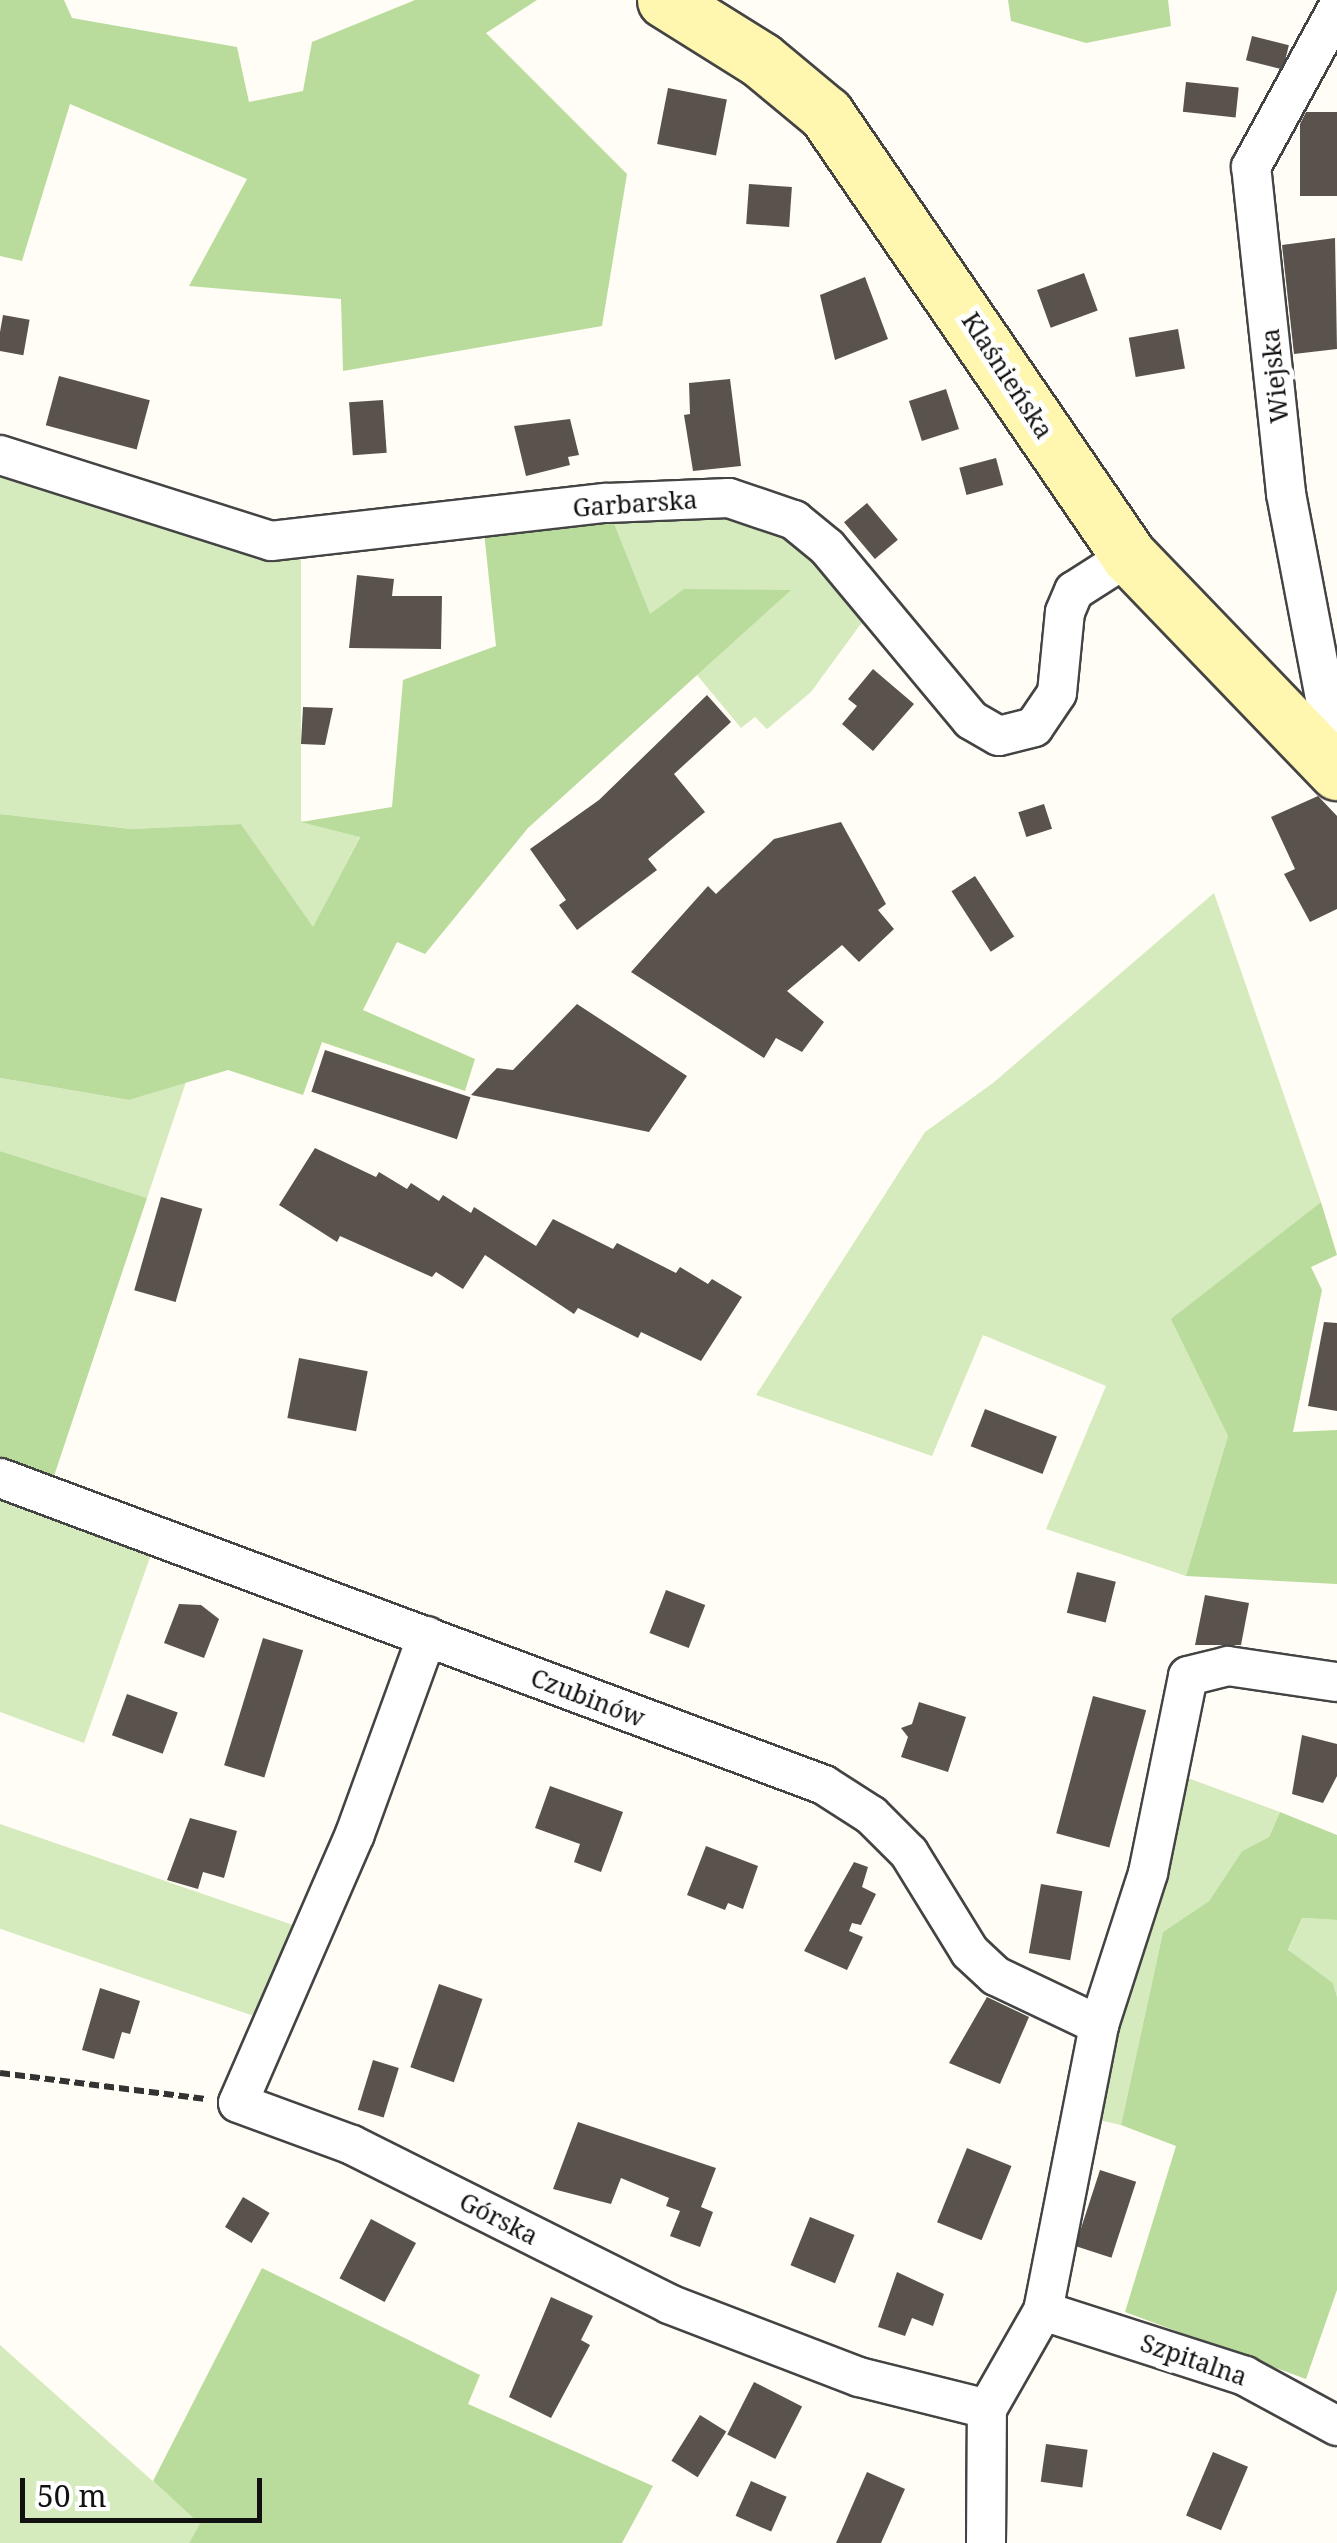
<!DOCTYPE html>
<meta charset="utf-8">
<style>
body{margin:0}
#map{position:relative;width:1337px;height:2543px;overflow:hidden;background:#fffdf5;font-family:"Noto Serif",serif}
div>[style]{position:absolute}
.green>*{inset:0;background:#d5ebbd;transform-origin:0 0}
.forest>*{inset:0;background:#b9dc9c}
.building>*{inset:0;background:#5a524d;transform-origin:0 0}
.path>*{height:6px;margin-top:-3px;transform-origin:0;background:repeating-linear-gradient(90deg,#333 0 10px,transparent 0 15px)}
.roads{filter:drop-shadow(2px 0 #444) drop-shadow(-2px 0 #444) drop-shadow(0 2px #444) drop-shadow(0 -2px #444)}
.street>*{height:38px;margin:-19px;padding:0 19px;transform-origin:19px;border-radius:19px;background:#fff}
.secondary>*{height:55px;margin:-27.5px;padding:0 27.5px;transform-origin:27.5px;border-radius:27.5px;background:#fff6b0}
span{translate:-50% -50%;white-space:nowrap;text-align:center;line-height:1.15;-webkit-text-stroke:10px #fff;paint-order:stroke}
.street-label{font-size:25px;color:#111}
.scale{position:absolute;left:20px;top:2478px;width:242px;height:45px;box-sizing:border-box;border:5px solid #111;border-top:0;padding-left:12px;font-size:30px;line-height:35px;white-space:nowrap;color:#111;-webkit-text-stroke:8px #fff;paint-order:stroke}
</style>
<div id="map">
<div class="green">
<div style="clip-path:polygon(0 469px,301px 546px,301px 821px,360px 836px,313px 928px,241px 824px,131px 829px,0 814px)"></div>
<div style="clip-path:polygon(720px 509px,816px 549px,872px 620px,860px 625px,811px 692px,767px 729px,755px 717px,741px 728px,697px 675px,789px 591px,650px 615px,610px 513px)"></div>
<div style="clip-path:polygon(1214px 893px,1321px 1202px,1172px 1319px,1228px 1436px,1186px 1576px,1046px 1529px,1106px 1386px,983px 1335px,932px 1456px,756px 1395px,925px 1132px,993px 1083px)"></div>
<div style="clip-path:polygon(0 1078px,129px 1100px,186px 1082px,147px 1198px,0 1151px)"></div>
<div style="clip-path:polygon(0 1492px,153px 1549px,84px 1743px,0 1712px)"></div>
<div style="clip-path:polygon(1188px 1778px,1280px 1812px,1269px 1837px,1242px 1851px,1209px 1901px,1163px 1932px,1121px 2125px,1090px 2118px,1105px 2038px)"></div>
<div style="left:0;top:1824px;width:313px;height:99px;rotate:19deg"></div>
<div style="clip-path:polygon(1302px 1918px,1337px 1920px,1337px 1997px,1333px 1983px,1288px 1951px)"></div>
<div style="clip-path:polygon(0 2345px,201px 2524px,189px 2543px,0 2543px)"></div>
</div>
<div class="forest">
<div style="clip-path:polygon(0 0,64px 0,72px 18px,237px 47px,249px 102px,303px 91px,312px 42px,415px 0,537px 0,486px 33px,627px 174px,602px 326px,343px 371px,341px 299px,189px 286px,247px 179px,70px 104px,22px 261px,0 256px)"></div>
<div style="clip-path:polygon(1008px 0,1168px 0,1171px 26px,1086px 43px,1011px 21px)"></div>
<div style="clip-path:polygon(610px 513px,650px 614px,684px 589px,791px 590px,528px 828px,425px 954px,397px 942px,363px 1010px,475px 1059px,465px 1091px,322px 1042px,303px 1095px,228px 1070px,129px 1100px,0 1078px,0 814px,131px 829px,241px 824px,313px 927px,360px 837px,301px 822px,392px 807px,403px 680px,496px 646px,484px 532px)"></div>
<div style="clip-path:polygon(0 1151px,147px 1198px,53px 1479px,0 1458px)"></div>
<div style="clip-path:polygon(1321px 1202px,1337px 1255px,1311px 1267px,1322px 1290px,1293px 1432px,1337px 1430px,1337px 1584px,1186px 1576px,1228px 1436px,1171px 1319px)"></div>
<div style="clip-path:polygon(1280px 1812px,1337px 1835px,1337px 1920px,1302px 1918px,1288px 1950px,1333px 1983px,1337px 1997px,1337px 2290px,1306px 2379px,1125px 2312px,1176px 2146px,1121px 2125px,1163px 1932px,1209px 1901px,1242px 1851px,1269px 1837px)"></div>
<div style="clip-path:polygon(262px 2268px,480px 2375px,468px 2404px,653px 2486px,622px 2543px,189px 2543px,200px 2524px,153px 2481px)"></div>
</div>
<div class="building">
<div style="left:1252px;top:36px;width:38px;height:25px;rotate:14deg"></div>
<div style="left:1186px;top:82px;width:53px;height:30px;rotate:6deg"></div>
<div style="left:668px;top:88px;width:60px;height:57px;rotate:11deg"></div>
<div style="clip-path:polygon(1306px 112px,1337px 112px,1337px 196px,1300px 196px,1300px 124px)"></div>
<div style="left:749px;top:184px;width:43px;height:40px;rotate:4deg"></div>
<div style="clip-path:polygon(1335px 238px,1337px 349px,1294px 354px,1282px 245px)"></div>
<div style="left:1084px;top:273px;width:40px;height:50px;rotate:70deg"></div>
<div style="clip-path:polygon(865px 277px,888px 339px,835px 360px,820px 295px)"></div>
<div style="left:3px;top:315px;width:27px;height:36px;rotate:10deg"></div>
<div style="left:1178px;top:329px;width:40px;height:50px;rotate:80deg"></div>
<div style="left:59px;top:376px;width:94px;height:51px;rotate:15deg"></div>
<div style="clip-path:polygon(730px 379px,741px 466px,693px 471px,684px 415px,690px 414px,689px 383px)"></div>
<div style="left:946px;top:389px;width:42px;height:39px;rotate:72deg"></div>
<div style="left:383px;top:400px;width:53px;height:34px;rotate:86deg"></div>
<div style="clip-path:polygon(570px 419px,579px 455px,568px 457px,570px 465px,526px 476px,514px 426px)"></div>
<div style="left:996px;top:458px;width:28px;height:38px;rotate:75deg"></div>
<div style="left:867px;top:503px;width:48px;height:30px;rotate:50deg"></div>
<div style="clip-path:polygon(357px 575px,394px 579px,392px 596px,442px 596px,441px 649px,349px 648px)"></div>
<div style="clip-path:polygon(873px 669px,914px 704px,873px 751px,842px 724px,857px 706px,848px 699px)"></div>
<div style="clip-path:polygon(707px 695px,731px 722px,674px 774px,705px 812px,648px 859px,657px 870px,577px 930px,559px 905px,566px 900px,530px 849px,599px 800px)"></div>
<div style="clip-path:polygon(303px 707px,333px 708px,325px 745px,301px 744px)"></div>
<div style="clip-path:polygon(1318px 796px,1337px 816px,1337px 909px,1310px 922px,1284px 874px,1295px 869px,1271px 817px)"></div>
<div style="left:1044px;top:804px;width:26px;height:27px;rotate:72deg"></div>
<div style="clip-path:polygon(841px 822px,886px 904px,878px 910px,894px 929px,859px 962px,842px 945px,787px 991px,824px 1022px,802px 1052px,776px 1038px,764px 1058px,631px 972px,708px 886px,716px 894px,774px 839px)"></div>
<div style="left:975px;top:876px;width:72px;height:28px;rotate:57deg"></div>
<div style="clip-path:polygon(577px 1004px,687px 1076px,649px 1132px,471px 1095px,497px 1068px,513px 1070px)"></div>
<div style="left:325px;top:1050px;width:153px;height:44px;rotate:18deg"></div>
<div style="clip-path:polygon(315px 1148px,376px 1177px,379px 1172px,407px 1189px,411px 1183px,439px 1201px,443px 1195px,471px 1213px,474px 1207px,536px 1246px,553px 1219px,613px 1249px,617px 1243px,676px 1273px,680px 1267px,708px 1284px,712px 1279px,742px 1297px,701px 1361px,641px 1332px,638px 1338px,578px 1308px,574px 1314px,485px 1255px,463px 1289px,436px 1272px,432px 1277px,340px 1236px,337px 1242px,279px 1205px)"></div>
<div style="left:161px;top:1197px;width:43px;height:97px;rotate:16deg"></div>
<div style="clip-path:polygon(1324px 1322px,1337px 1323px,1337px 1411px,1308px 1406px)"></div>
<div style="left:299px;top:1358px;width:70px;height:61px;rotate:11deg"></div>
<div style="left:985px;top:1409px;width:77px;height:40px;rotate:21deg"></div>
<div style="left:1077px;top:1572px;width:40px;height:42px;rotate:14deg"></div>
<div style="left:666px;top:1590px;width:42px;height:46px;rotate:21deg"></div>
<div style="clip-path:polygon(1205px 1595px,1249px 1603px,1241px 1645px,1195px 1645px)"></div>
<div style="clip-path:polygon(179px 1604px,201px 1605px,219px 1619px,204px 1658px,164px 1643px)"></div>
<div style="left:263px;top:1638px;width:42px;height:133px;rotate:17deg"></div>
<div style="left:127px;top:1694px;width:54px;height:44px;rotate:20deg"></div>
<div style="left:1093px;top:1696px;width:55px;height:142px;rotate:15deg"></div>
<div style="clip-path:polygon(919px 1702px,966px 1717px,948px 1772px,901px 1757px,908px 1737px,901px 1728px,912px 1724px)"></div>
<div style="clip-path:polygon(1302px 1735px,1337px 1744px,1337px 1776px,1323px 1803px,1292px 1794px)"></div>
<div style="clip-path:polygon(550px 1786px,623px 1812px,601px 1872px,574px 1862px,580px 1844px,535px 1828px)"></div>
<div style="clip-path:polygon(190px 1818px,237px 1831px,224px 1878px,203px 1872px,198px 1889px,167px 1880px)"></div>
<div style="clip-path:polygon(706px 1846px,758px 1866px,743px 1909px,728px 1903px,725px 1910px,687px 1895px)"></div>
<div style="clip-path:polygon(854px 1862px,868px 1867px,862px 1887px,876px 1894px,861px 1925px,852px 1923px,849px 1931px,863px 1937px,847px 1970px,804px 1951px)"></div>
<div style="left:1041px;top:1884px;width:42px;height:70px;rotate:10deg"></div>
<div style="left:439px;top:1984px;width:46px;height:88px;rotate:19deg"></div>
<div style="clip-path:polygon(100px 1988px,140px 2001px,130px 2034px,122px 2032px,114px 2059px,82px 2050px)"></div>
<div style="clip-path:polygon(987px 1997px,1029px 2017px,1000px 2084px,949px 2063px)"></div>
<div style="left:373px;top:2060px;width:27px;height:52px;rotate:17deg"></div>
<div style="clip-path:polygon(578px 2122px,716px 2168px,701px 2207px,713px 2212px,700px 2247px,670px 2236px,680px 2211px,666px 2206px,669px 2198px,621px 2178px,611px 2204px,553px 2189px)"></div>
<div style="left:967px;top:2148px;width:48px;height:80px;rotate:22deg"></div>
<div style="left:1100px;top:2170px;width:38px;height:80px;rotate:18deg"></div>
<div style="left:243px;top:2197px;width:31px;height:35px;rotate:31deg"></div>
<div style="left:810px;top:2217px;width:48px;height:52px;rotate:22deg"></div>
<div style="left:371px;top:2219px;width:51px;height:67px;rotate:28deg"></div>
<div style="clip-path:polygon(897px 2272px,944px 2294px,933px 2326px,912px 2318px,905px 2336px,878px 2327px)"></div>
<div style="clip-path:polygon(551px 2297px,593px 2316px,581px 2340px,590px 2345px,551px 2418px,509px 2397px)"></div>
<div style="left:754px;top:2382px;width:54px;height:59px;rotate:27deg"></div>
<div style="left:700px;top:2415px;width:31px;height:54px;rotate:32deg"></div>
<div style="left:1046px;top:2444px;width:42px;height:38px;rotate:8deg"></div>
<div style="left:1213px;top:2452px;width:38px;height:69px;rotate:23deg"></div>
<div style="clip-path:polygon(867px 2472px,905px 2489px,881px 2543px,836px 2543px)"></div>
<div style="left:751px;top:2481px;width:39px;height:38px;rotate:24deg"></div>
</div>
<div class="path">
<div style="left:0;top:2073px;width:209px;rotate:7.2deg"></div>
</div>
<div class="roads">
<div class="street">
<div style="left:0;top:455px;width:284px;rotate:17.6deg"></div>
<div style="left:271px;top:541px;width:338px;rotate:-6.5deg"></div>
<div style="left:607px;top:503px;width:122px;rotate:-2.3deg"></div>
<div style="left:729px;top:498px;width:69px;rotate:18.7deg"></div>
<div style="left:794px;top:520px;width:43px;rotate:39.3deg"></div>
<div style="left:827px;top:547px;width:225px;rotate:50.2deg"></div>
<div style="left:971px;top:720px;width:32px;rotate:30deg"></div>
<div style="left:999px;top:736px;width:36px;rotate:-14deg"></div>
<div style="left:1034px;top:727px;width:41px;rotate:-55.9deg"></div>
<div style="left:1057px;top:693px;width:81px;rotate:-84.4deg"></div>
<div style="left:1065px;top:612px;width:23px;rotate:-67deg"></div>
<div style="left:1074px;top:591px;width:65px;rotate:-32.5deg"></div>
<div style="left:1327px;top:761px;width:42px;rotate:-87.3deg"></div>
<div style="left:1329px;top:719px;width:230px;rotate:-100.8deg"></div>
<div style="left:1286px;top:493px;width:328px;rotate:-96.1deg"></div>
<div style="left:1251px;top:167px;width:180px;rotate:-61.4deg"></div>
<div style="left:0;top:1478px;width:879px;rotate:20.43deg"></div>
<div style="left:824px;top:1785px;width:56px;rotate:32.6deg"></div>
<div style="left:871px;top:1815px;width:54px;rotate:45deg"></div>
<div style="left:909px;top:1853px;width:116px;rotate:58.4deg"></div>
<div style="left:970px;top:1952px;width:35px;rotate:43deg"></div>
<div style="left:996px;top:1976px;width:114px;rotate:25.4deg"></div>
<div style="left:427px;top:1636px;width:211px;rotate:110deg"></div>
<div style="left:355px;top:1834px;width:293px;rotate:113.5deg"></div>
<div style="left:238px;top:2103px;width:121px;rotate:20.2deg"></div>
<div style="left:352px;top:2145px;width:355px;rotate:26.6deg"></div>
<div style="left:669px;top:2304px;width:204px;rotate:21deg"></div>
<div style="left:859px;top:2377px;width:132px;rotate:14deg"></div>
<div style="left:1043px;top:2311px;width:212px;rotate:17.8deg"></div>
<div style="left:1245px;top:2376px;width:105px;rotate:28.5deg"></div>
<div style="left:986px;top:2543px;width:134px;rotate:-89.6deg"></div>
<div style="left:987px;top:2409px;width:113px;rotate:-60.3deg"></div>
<div style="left:1043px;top:2311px;width:291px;rotate:-78.9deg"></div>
<div style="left:1099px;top:2025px;width:160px;rotate:-72.1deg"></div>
<div style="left:1148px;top:1873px;width:201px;rotate:-78.5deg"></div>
<div style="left:1188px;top:1676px;width:41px;rotate:-14deg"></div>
<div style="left:1228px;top:1666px;width:110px;rotate:8.4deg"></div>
</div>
<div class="secondary">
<div style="left:665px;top:0;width:113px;rotate:32deg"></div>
<div style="left:761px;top:60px;width:85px;rotate:39.7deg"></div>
<div style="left:826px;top:114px;width:536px;rotate:55.57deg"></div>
<div style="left:1129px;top:556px;width:300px;rotate:46.1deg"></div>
</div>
</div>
<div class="street-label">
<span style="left:1008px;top:375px;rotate:57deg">Klaśnieńska</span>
<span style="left:1274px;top:376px;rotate:-96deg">Wiejska</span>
<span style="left:635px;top:503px;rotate:-4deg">Garbarska</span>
<span style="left:588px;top:1697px;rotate:21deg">Czubinów</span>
<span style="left:499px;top:2218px;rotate:27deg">Górska</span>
<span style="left:1194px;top:2359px;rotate:19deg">Szpitalna</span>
</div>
<div class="scale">50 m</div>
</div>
